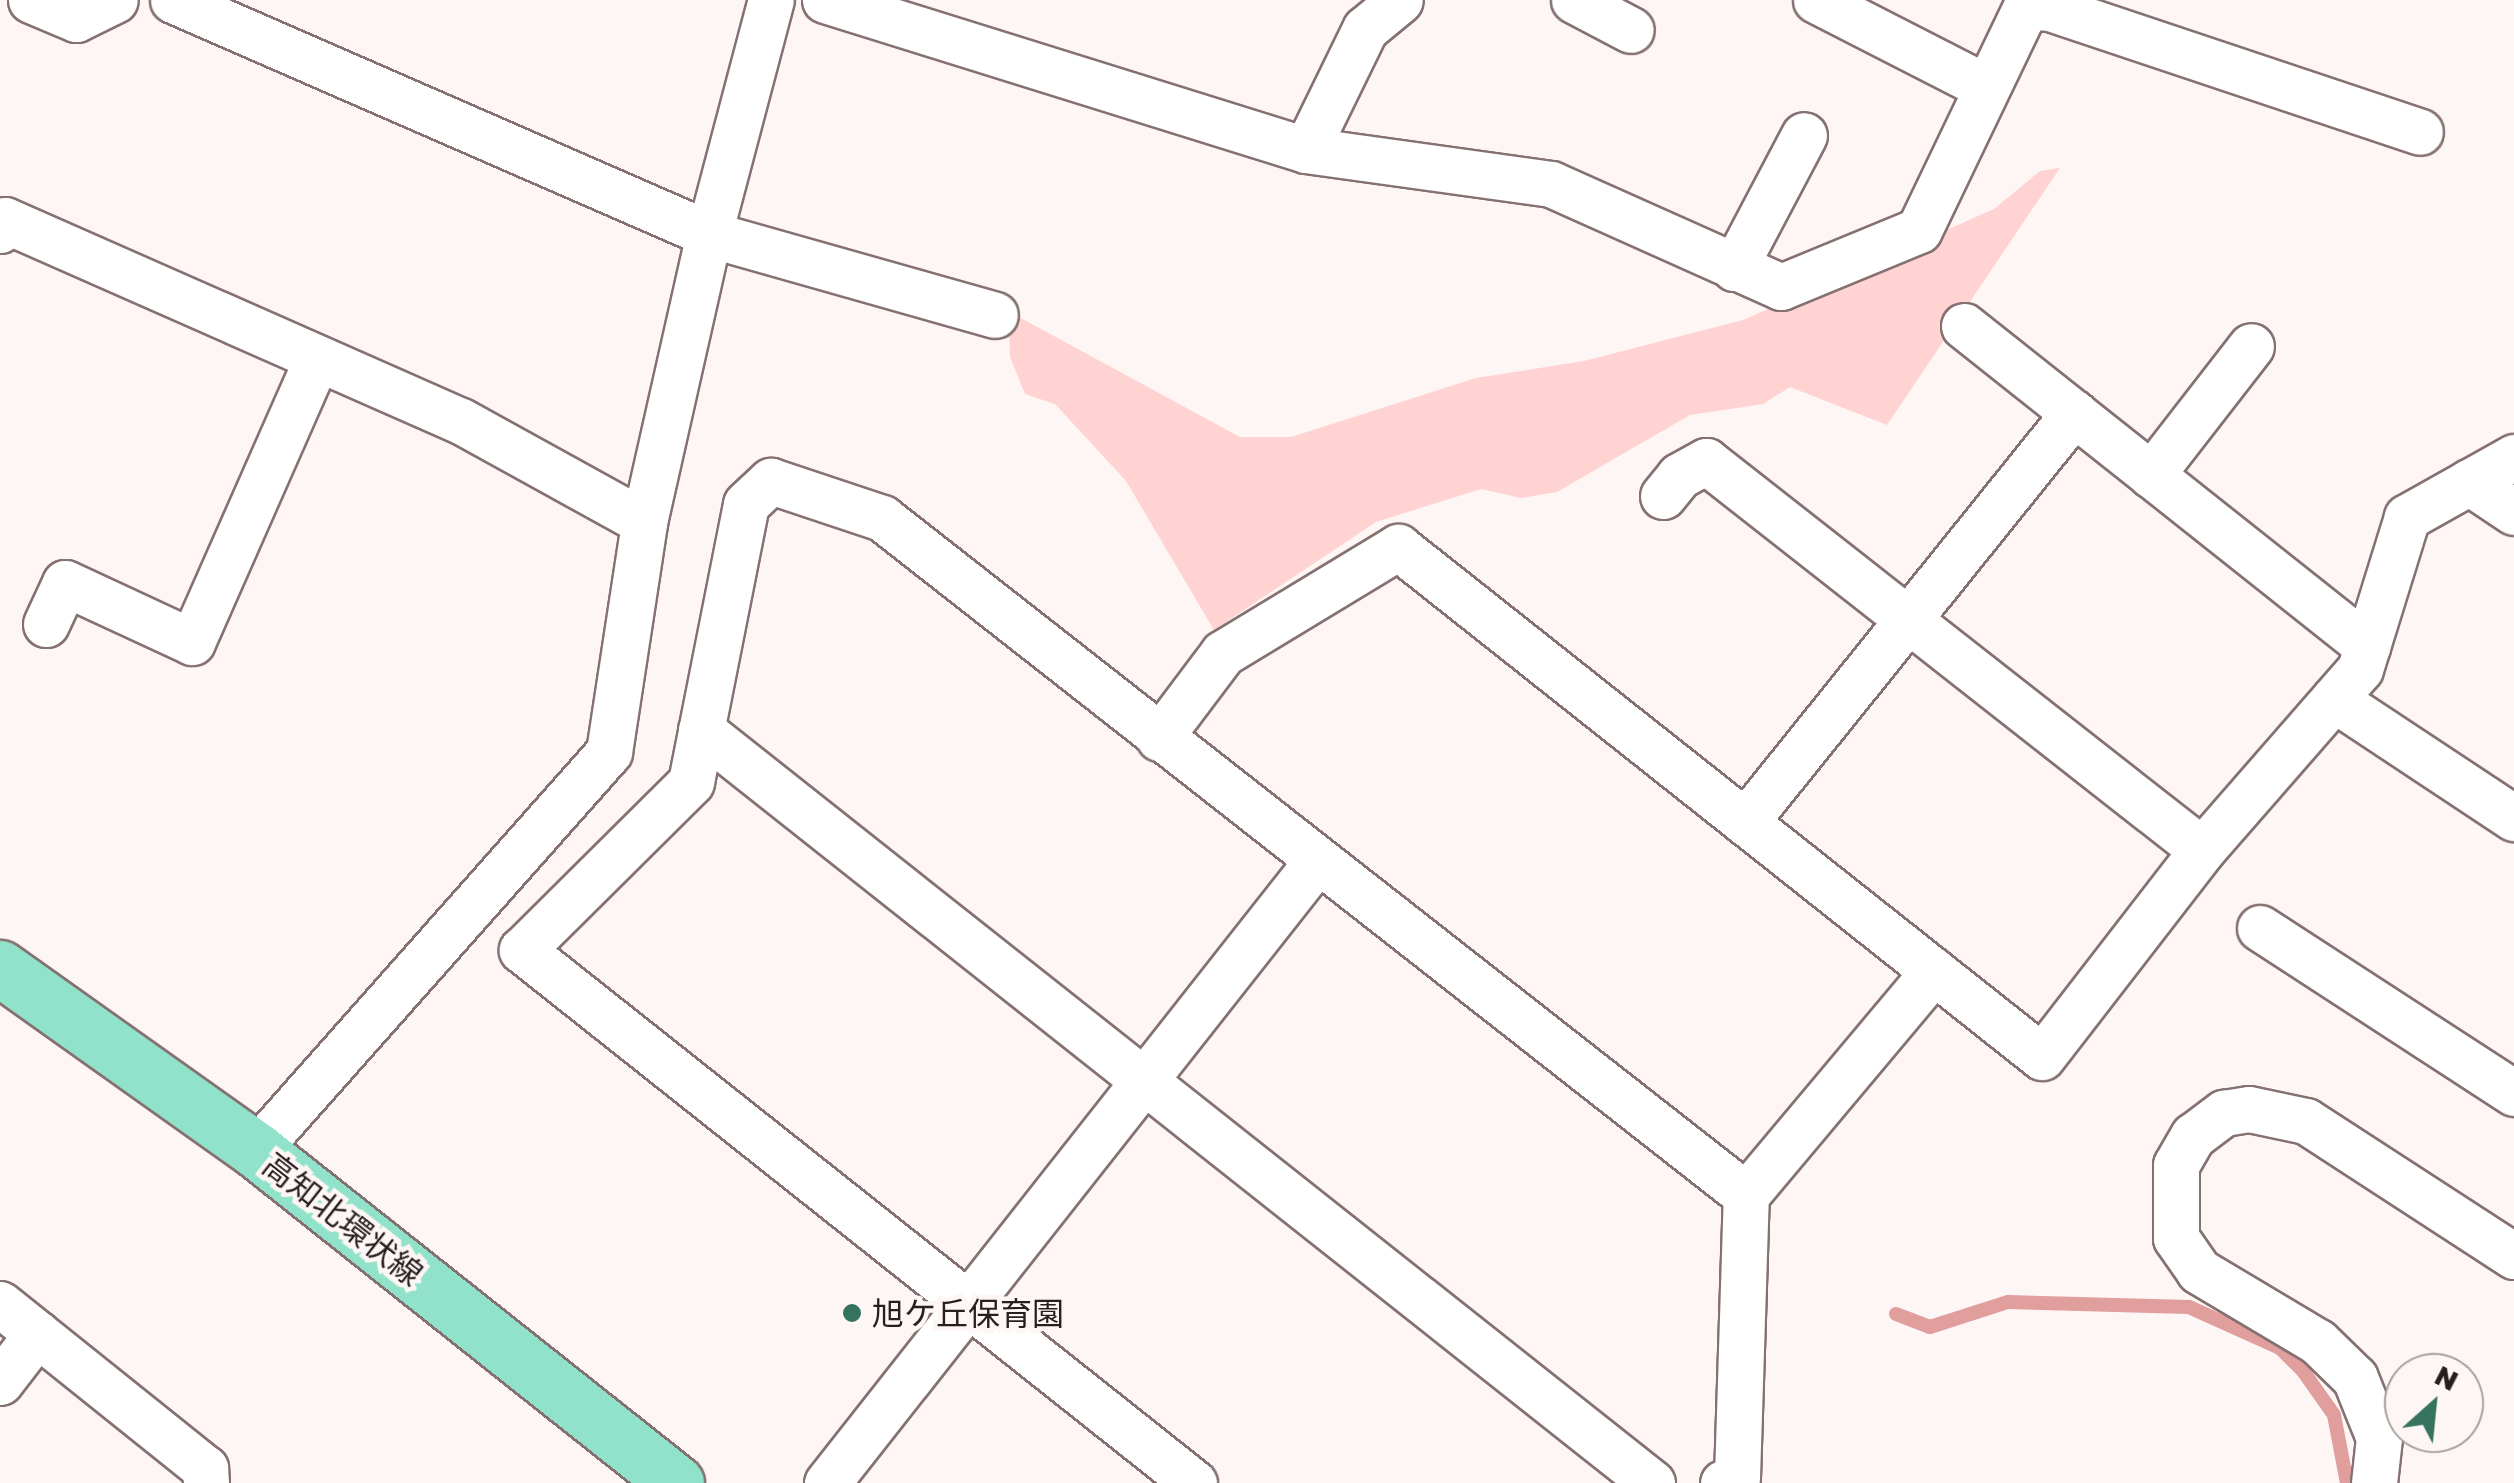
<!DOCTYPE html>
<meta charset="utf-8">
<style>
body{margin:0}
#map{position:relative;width:2514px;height:1483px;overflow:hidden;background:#fef5f5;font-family:"Golos Text","Noto Sans JP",sans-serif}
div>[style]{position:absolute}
.green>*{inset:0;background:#ffd3d2}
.stream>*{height:14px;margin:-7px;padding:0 7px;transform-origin:7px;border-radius:7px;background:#e09e9d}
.roads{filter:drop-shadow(2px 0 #857171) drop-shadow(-2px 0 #857171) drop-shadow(0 2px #857171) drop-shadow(0 -2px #857171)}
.street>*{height:45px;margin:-22.5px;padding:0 22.5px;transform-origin:22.5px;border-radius:22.5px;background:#fff}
.primary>*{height:55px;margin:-27.5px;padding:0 27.5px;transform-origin:27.5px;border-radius:27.5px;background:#91e2ca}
.dots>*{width:28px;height:28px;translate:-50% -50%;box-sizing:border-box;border:5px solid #fef5f5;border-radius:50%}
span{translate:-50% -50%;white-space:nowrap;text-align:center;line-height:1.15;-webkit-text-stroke:9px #fef5f5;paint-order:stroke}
.street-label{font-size:32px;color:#271f1f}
.poi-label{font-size:32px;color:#271f1f}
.left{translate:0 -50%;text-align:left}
.north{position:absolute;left:2384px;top:1353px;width:100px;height:100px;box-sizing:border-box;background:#fef5f5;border:2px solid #a89f9f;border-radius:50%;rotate:27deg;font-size:28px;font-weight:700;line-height:40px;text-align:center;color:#271f1f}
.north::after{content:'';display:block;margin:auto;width:35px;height:45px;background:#36735f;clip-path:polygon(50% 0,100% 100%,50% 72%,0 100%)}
</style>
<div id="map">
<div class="green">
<div style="clip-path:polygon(2060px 168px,1887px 425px,1790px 387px,1763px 404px,1690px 415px,1557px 492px,1521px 498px,1481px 489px,1376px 522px,1214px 630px,1126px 481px,1055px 404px,1025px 394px,1010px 357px,1009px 331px,1017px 316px,1240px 437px,1291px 437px,1476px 378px,1584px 361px,1743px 320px,1994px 209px,2040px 171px)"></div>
</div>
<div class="stream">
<div style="left:1896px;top:1314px;width:36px;rotate:21deg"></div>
<div style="left:1930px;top:1327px;width:82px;rotate:-17.8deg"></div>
<div style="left:2008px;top:1302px;width:181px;rotate:1.6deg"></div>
<div style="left:2189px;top:1307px;width:100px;rotate:24.3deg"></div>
<div style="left:2280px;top:1348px;width:33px;rotate:45deg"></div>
<div style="left:2303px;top:1371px;width:54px;rotate:54.8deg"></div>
<div style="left:2334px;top:1415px;width:69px;rotate:79.2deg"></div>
</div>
<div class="roads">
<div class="street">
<div style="left:31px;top:0;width:49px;rotate:22.9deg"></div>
<div style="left:76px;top:19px;width:43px;rotate:-26deg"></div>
<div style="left:173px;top:0;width:585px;rotate:23.58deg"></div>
<div style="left:709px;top:234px;width:297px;rotate:15.8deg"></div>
<div style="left:825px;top:0;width:504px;rotate:17.32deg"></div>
<div style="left:1306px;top:150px;width:135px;rotate:-64deg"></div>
<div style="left:1365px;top:29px;width:45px;rotate:-39.6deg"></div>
<div style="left:1574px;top:0;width:64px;rotate:27.8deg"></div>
<div style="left:1816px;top:0;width:191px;rotate:27.1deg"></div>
<div style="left:1306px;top:150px;width:247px;rotate:7.9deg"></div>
<div style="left:1551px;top:184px;width:252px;rotate:24.1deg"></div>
<div style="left:1781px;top:287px;width:149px;rotate:-22.4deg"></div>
<div style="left:1919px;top:230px;width:247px;rotate:-64.4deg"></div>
<div style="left:2026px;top:7px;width:24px;rotate:2deg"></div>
<div style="left:2050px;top:8px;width:390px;rotate:18.5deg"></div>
<div style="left:0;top:230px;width:11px;rotate:-63deg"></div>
<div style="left:5px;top:220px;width:498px;rotate:23.8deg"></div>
<div style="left:461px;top:421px;width:209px;rotate:28.9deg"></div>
<div style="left:1734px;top:268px;width:150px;rotate:-62.2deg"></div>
<div style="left:1964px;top:326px;width:515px;rotate:38.45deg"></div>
<div style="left:2151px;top:475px;width:163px;rotate:-52.2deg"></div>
<div style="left:2469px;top:482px;width:54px;rotate:33.7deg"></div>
<div style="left:1663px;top:496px;width:26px;rotate:-51deg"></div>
<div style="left:1679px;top:476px;width:31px;rotate:-29deg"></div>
<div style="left:1706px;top:461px;width:630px;rotate:38.11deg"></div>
<div style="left:46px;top:624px;width:45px;rotate:-65.1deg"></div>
<div style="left:65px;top:583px;width:140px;rotate:24.9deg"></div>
<div style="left:192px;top:642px;width:310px;rotate:-66.2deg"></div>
<div style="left:2334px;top:699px;width:216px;rotate:33.5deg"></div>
<div style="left:701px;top:730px;width:1213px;rotate:38.37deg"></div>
<div style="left:1159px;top:738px;width:106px;rotate:-53deg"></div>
<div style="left:1223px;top:653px;width:205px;rotate:-31.2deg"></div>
<div style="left:1398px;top:547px;width:821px;rotate:38.38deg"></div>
<div style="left:2042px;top:1057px;width:262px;rotate:-52.3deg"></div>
<div style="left:2202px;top:850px;width:240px;rotate:-48.9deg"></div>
<div style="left:2360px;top:669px;width:159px;rotate:-72.8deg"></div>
<div style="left:2407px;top:517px;width:123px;rotate:-29.3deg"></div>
<div style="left:1745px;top:822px;width:525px;rotate:-51.19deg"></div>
<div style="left:2260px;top:928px;width:303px;rotate:33deg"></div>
<div style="left:256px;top:1150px;width:532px;rotate:-48.43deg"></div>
<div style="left:609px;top:752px;width:233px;rotate:-81.3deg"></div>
<div style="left:644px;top:522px;width:295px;rotate:-77.3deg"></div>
<div style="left:709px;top:234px;width:242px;rotate:-75.2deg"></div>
<div style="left:0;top:1304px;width:263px;rotate:38.7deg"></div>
<div style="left:205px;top:1468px;width:15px;rotate:86deg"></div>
<div style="left:0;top:1382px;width:61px;rotate:-52.4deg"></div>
<div style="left:827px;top:1483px;width:792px;rotate:-51.77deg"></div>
<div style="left:1194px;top:1483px;width:858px;rotate:-141.58deg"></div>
<div style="left:522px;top:950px;width:238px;rotate:-44.8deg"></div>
<div style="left:691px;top:782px;width:283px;rotate:-78.8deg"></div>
<div style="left:746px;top:504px;width:34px;rotate:-43deg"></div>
<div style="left:771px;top:481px;width:117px;rotate:18.4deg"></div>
<div style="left:882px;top:518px;width:1098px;rotate:38.08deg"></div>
<div style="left:1723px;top:1483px;width:15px;rotate:-23deg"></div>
<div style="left:1737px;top:1477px;width:282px;rotate:-88.2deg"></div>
<div style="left:1746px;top:1195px;width:292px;rotate:-50deg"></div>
<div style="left:2374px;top:1483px;width:45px;rotate:-83.7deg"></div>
<div style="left:2379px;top:1438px;width:65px;rotate:-111.8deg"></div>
<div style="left:2355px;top:1378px;width:52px;rotate:-135.8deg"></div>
<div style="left:2318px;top:1342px;width:139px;rotate:-149.2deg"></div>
<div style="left:2199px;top:1271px;width:40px;rotate:-124.9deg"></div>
<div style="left:2176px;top:1238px;width:73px;rotate:-90deg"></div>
<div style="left:2176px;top:1165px;width:34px;rotate:-60deg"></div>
<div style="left:2193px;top:1136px;width:39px;rotate:-37deg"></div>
<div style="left:2224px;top:1113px;width:25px;rotate:-9deg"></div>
<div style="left:2249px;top:1109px;width:58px;rotate:11.9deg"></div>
<div style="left:2306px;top:1121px;width:248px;rotate:33deg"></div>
</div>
<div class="primary">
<div style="left:0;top:968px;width:314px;rotate:35.4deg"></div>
<div style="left:256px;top:1150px;width:536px;rotate:38.41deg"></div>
</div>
</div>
<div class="dots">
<div style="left:852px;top:1313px;background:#36735f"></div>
</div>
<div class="street-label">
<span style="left:343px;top:1219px;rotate:38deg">高知北環状線</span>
</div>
<div class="poi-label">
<span class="left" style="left:872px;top:1313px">旭ケ丘保育園</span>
</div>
<div class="north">N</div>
</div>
